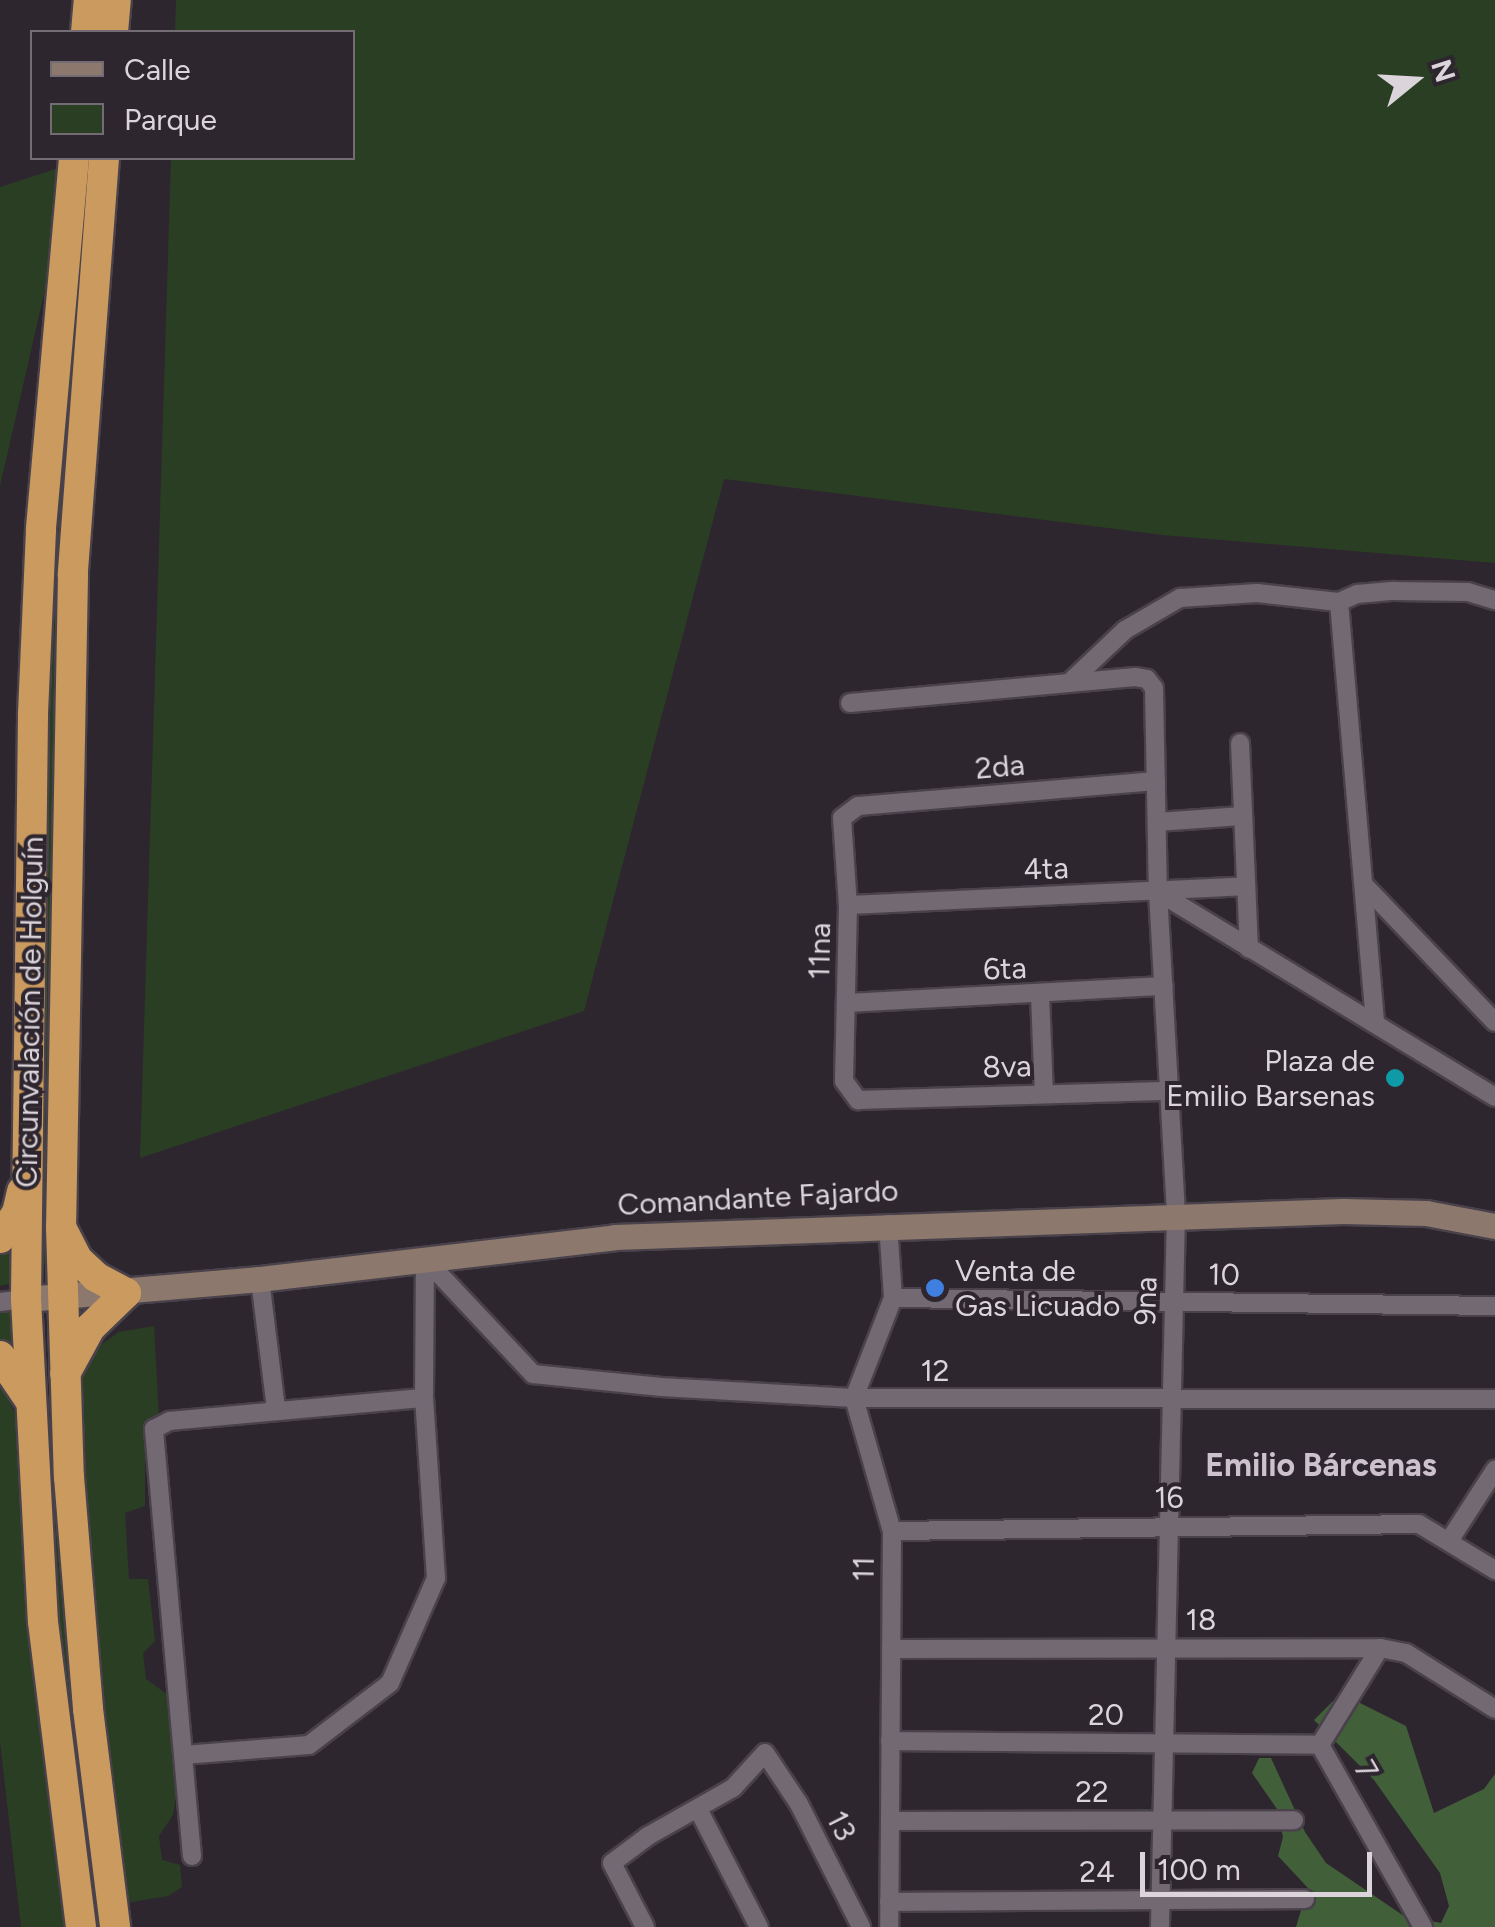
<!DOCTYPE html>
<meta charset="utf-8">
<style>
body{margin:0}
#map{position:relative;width:1495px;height:1927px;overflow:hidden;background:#2e262f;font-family:Figtree,sans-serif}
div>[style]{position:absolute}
.green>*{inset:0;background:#2a3e23}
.forest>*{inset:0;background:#415f38}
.roads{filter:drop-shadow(2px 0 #49424a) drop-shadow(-2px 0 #49424a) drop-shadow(0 2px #49424a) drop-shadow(0 -2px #49424a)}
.street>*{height:18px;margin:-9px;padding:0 9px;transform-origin:9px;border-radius:9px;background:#726973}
.secondary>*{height:25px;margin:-12.5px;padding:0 12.5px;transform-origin:12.5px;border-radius:12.5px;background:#8d786d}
.highway>*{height:30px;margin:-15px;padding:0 15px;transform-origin:15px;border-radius:15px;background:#cb9a5f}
.dots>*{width:28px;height:28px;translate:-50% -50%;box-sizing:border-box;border:5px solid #2e262f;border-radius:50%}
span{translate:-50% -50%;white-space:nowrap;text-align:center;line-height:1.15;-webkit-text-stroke:8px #2e262f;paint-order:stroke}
.street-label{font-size:30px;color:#dbd5db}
.poi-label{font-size:30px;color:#dbd5db}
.right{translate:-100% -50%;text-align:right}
.left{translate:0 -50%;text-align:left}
.neighbourhood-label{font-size:32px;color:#ccc1cd;font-weight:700}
.legend{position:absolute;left:30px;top:30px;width:325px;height:130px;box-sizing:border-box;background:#2e262f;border:2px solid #736c74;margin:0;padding:12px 18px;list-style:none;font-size:30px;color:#dbd5db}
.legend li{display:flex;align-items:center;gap:20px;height:50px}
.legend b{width:50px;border:2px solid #736c74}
.north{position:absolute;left:1365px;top:30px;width:100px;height:100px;-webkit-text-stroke:8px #2e262f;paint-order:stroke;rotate:72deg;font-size:28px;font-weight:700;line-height:40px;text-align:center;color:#dbd5db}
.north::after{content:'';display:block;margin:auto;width:35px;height:45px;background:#dbd5db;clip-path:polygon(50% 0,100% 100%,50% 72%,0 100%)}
.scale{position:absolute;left:1140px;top:1852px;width:232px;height:45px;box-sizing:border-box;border:5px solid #dbd5db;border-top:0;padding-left:12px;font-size:30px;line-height:35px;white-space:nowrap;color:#dbd5db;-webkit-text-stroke:8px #2e262f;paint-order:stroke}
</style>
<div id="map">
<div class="green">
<div style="clip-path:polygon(176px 0,1495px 0,1495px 563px,1163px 535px,724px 479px,584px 1011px,140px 1158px,171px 158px,352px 158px,352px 32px,175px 32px)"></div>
<div style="clip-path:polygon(82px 158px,90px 158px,55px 618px,47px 1249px,42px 1280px,35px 1274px,47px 648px)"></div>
<div style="clip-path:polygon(74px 163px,0 486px,0 187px)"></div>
<div style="clip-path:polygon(11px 1234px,24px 1280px,0 1286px,0 1249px)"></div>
<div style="clip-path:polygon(16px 1305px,24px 1355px,0 1342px,0 1308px)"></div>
<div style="clip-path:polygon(38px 1314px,43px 1314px,59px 1572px,102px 1927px,92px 1927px,54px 1603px)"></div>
<div style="clip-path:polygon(154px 1326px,159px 1418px,145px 1426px,145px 1506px,125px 1513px,129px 1579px,148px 1579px,155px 1641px,143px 1653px,146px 1679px,168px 1695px,177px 1791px,173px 1815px,159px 1836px,162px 1860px,180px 1865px,182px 1887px,168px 1896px,119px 1904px,76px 1497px,77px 1377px,95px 1349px,119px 1332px)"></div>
<div style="clip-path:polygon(0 1382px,17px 1418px,20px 1504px,74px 1927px,21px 1927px,0 1741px)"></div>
</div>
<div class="forest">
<div style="clip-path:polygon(1333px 1701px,1360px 1703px,1406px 1726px,1434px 1813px,1484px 1789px,1495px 1774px,1495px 1927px,1296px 1927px,1302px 1907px,1313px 1901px,1308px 1888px,1278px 1856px,1283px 1837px,1277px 1809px,1252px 1773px,1259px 1758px,1271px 1758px,1305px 1832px,1326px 1863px,1404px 1916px,1441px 1923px,1449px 1906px,1440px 1873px,1374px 1780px,1314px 1720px)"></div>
</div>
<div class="roads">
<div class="street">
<div style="left:1339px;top:602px;width:423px;rotate:85.1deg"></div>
<div style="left:1069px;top:683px;width:77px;rotate:-43.4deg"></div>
<div style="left:1125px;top:630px;width:64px;rotate:-30.2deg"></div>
<div style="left:1180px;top:598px;width:77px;rotate:-3.7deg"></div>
<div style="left:1257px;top:593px;width:82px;rotate:6.3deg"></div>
<div style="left:1339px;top:602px;width:20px;rotate:-24deg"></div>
<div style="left:1357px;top:594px;width:37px;rotate:-5deg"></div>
<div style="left:1394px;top:591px;width:74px;rotate:0.8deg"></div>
<div style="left:1468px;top:592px;width:28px;rotate:17deg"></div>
<div style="left:850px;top:703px;width:286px;rotate:-5.2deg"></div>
<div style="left:1135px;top:677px;width:12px;rotate:9deg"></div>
<div style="left:1147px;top:679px;width:11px;rotate:52deg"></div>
<div style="left:1154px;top:688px;width:204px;rotate:88.9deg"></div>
<div style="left:1158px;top:892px;width:323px;rotate:86.8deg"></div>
<div style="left:1176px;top:1214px;width:713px;rotate:91.29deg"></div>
<div style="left:1240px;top:743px;width:206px;rotate:87.5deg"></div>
<div style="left:1156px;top:781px;width:299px;rotate:175.2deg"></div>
<div style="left:858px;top:806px;width:20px;rotate:143deg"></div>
<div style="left:842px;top:818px;width:87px;rotate:86.1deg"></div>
<div style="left:848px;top:905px;width:176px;rotate:91.3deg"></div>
<div style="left:844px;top:1081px;width:24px;rotate:54deg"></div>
<div style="left:858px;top:1100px;width:312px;rotate:-1.7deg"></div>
<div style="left:1157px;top:822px;width:85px;rotate:-4deg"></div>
<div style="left:1365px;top:886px;width:188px;rotate:46.3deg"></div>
<div style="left:1158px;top:892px;width:394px;rotate:31.3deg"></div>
<div style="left:848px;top:905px;width:397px;rotate:-2.7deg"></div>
<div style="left:1040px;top:995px;width:99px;rotate:87.7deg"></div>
<div style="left:847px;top:1003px;width:317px;rotate:-3.1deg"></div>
<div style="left:888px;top:1224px;width:74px;rotate:86.1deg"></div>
<div style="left:893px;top:1298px;width:107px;rotate:111.3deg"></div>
<div style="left:854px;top:1398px;width:138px;rotate:74.1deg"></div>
<div style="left:892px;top:1531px;width:396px;rotate:90.4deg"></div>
<div style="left:425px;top:1259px;width:158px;rotate:46.8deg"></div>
<div style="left:533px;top:1374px;width:129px;rotate:5.8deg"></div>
<div style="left:661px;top:1387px;width:193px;rotate:3.3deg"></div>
<div style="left:854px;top:1398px;width:641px;rotate:0.09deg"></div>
<div style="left:260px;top:1279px;width:132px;rotate:83deg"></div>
<div style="left:893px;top:1298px;width:602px;rotate:0.76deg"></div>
<div style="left:0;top:1302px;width:26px;rotate:-7deg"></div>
<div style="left:892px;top:1531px;width:527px;rotate:-0.76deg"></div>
<div style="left:1419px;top:1524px;width:89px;rotate:31.2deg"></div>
<div style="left:1449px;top:1541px;width:85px;rotate:-57.1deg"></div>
<div style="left:891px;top:1649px;width:489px;rotate:-0.1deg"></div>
<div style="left:1380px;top:1648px;width:26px;rotate:11deg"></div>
<div style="left:1406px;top:1653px;width:105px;rotate:32.2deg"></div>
<div style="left:890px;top:1741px;width:430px;rotate:0.5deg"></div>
<div style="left:1320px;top:1745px;width:209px;rotate:60.5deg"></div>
<div style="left:1320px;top:1745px;width:114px;rotate:-58.3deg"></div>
<div style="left:184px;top:1755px;width:125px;rotate:-4.6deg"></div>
<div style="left:309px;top:1745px;width:102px;rotate:-37.4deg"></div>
<div style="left:390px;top:1683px;width:115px;rotate:-66.3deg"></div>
<div style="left:436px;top:1578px;width:180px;rotate:-93.8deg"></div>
<div style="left:424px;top:1398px;width:139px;rotate:-89.6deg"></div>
<div style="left:698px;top:1809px;width:133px;rotate:62.7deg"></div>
<div style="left:890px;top:1821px;width:404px;rotate:-0.1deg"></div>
<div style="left:192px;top:1856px;width:429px;rotate:-95.1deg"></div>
<div style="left:154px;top:1429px;width:18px;rotate:-27deg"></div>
<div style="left:170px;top:1421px;width:255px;rotate:-5.2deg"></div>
<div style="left:889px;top:1902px;width:416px;rotate:-0.4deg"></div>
<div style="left:645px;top:1927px;width:72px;rotate:-117.3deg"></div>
<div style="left:612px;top:1863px;width:45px;rotate:-36.9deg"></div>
<div style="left:648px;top:1836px;width:98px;rotate:-29.5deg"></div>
<div style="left:733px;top:1788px;width:47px;rotate:-47.6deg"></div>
<div style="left:765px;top:1753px;width:61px;rotate:56.3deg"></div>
<div style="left:799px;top:1804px;width:138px;rotate:63.2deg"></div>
</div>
<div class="secondary">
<div style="left:26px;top:1299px;width:235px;rotate:-4.9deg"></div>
<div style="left:260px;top:1279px;width:357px;rotate:-6.7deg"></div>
<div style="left:615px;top:1237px;width:728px;rotate:-2.05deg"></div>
<div style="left:1343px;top:1211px;width:83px;rotate:1.4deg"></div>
<div style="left:1426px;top:1213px;width:70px;rotate:10.7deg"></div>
</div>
<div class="highway">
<div style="left:86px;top:32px;width:32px;rotate:-85deg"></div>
<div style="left:113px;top:32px;width:32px;rotate:-85deg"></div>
<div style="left:74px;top:158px;width:373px;rotate:95.1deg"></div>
<div style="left:41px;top:530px;width:186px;rotate:92.5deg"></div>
<div style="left:33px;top:716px;width:583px;rotate:90.69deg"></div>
<div style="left:26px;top:1299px;width:323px;rotate:87deg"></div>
<div style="left:43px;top:1622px;width:307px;rotate:82.9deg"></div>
<div style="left:104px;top:158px;width:418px;rotate:94.3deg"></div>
<div style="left:73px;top:575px;width:652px;rotate:91.05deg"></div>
<div style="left:61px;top:1227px;width:250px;rotate:88.2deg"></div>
<div style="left:69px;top:1477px;width:233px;rotate:85.3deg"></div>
<div style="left:88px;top:1709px;width:220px;rotate:82.9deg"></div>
<div style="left:63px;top:1231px;width:31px;rotate:63deg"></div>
<div style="left:77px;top:1259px;width:26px;rotate:43deg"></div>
<div style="left:96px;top:1277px;width:34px;rotate:28deg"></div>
<div style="left:126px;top:1293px;width:50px;rotate:135.8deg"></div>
<div style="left:90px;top:1328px;width:52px;rotate:118.5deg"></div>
<div style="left:0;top:1238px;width:30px;rotate:-56deg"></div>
<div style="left:17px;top:1213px;width:22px;rotate:-77deg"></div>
<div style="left:0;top:1356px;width:52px;rotate:56deg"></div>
</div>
</div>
<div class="dots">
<div style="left:1395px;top:1078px;background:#0f9aa8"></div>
<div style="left:935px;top:1288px;background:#3f7fe0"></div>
</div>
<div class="street-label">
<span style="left:1000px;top:767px;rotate:-5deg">2da</span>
<span style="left:1046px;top:869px;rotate:-2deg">4ta</span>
<span style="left:820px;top:951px;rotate:-89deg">11na</span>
<span style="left:1005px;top:969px;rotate:-2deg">6ta</span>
<span style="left:30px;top:1012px;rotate:-89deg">Circunvalación de Holguín</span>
<span style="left:1007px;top:1067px;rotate:-2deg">8va</span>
<span style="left:758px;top:1198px;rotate:-3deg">Comandante Fajardo</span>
<span style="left:1224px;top:1275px;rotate:1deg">10</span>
<span style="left:1146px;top:1301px;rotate:-88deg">9na</span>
<span style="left:935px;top:1371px">12</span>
<span style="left:1169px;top:1498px;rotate:-1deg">16</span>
<span style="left:864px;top:1569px;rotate:-89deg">11</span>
<span style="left:1201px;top:1620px">18</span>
<span style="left:1106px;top:1715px">20</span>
<span style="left:1366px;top:1770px;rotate:60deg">7</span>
<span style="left:1092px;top:1792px">22</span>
<span style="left:841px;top:1826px;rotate:63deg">13</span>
<span style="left:1097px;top:1872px">24</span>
</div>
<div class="poi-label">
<span class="right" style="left:1375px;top:1078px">Plaza de<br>Emilio Barsenas</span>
<span class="left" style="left:955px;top:1288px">Venta de<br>Gas Licuado</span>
</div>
<div class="neighbourhood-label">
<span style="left:1321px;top:1465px">Emilio Bárcenas</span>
</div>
<ul class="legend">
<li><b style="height:12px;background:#8d786d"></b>Calle</li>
<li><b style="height:28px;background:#2a3e23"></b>Parque</li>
</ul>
<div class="north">N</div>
<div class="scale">100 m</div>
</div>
